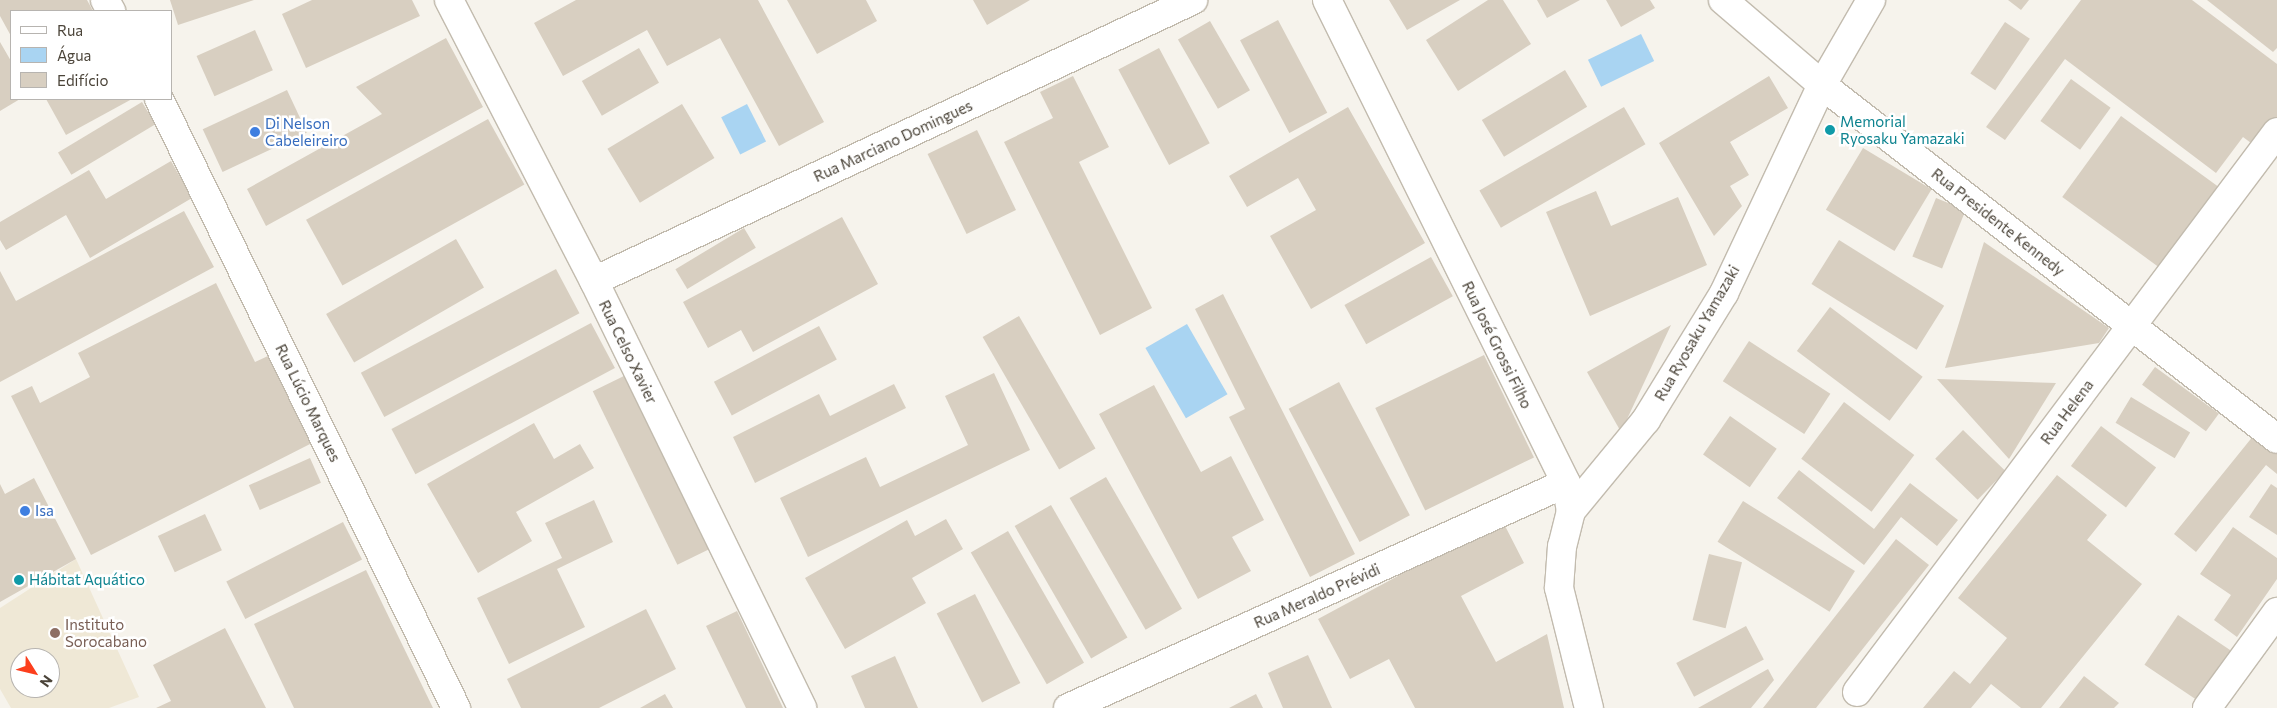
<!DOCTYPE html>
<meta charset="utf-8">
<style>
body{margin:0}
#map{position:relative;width:2277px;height:708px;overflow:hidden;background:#f6f3ec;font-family:Commissioner,sans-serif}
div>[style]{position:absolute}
.education>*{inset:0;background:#efe8d6}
.water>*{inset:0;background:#a9d4f2;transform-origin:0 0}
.building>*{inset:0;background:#d8cfc1;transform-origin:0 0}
.roads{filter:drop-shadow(1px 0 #c2bbae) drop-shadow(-1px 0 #c2bbae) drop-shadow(0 1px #c2bbae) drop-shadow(0 -1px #c2bbae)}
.minor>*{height:28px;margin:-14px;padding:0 14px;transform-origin:14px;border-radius:14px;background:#fff}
.dots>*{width:14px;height:14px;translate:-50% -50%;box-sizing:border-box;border:2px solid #fff;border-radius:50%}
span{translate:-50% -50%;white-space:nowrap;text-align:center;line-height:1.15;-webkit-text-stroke:5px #fff;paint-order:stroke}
.culture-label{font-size:15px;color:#0d838f}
.left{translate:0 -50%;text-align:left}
.shop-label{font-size:15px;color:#366cbe}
.street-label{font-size:15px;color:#4b4439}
.education-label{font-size:15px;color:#785e54}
.legend{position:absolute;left:10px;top:10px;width:162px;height:90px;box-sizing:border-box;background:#fff;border:1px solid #b7b4b0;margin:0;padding:6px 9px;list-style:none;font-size:15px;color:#4b4439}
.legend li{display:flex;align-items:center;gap:10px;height:25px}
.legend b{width:25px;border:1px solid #b7b4b0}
.north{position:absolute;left:10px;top:648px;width:50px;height:50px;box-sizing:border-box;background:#fff;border:1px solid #b7b4b0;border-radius:50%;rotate:126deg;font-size:14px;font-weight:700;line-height:20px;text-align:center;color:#4b4439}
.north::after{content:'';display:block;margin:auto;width:18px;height:22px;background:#fc3f1d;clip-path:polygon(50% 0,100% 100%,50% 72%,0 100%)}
</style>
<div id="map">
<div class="education">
<div style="clip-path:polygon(evenodd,76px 559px,139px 697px,109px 708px,11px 708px,0 689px,0 608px,76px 559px,20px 658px,50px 658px,50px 688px,20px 688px,20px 658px)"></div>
</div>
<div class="water">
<div style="left:1641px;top:34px;width:30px;height:59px;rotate:64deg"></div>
<div style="left:747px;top:104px;width:42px;height:29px;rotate:63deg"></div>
<div style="left:1187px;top:324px;width:81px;height:48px;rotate:60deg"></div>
</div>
<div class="building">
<div style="clip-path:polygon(0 0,87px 0,93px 11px,11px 11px,11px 36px,0 16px)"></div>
<div style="clip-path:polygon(170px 0,254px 0,178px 25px)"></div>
<div style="clip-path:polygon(312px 0,412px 0,420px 16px,306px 68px,282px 14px)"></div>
<div style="clip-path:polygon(576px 0,758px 0,824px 122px,779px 146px,720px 38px,667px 66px,647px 30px,563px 76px,534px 23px)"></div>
<div style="clip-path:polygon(787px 0,866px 0,877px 21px,817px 54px)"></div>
<div style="clip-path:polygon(973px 0,1030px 0,987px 25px)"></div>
<div style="clip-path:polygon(1389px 0,1460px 0,1407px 30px)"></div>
<div style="clip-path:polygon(1488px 0,1503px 0,1531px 44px,1458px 91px,1426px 40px)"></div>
<div style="clip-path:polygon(1537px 0,1580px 0,1547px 18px)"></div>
<div style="clip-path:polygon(1606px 0,1650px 0,1655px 8px,1621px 27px)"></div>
<div style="clip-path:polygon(2008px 0,2029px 0,2021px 10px)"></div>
<div style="clip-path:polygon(2081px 0,2192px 0,2277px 64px,2277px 124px,2259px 149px,2243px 137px,2216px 173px,2065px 59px,2005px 140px,1986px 127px)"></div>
<div style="clip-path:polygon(2207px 0,2277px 0,2277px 48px,2273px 52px)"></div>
<div style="left:1278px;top:20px;width:105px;height:43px;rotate:62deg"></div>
<div style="left:1210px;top:21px;width:80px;height:37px;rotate:60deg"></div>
<div style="left:2005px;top:22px;width:30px;height:62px;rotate:34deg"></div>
<div style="left:255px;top:30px;width:44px;height:64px;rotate:66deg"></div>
<div style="clip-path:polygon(446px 38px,483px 107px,266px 226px,247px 189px,382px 114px,356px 87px)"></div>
<div style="clip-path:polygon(0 42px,11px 61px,11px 99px,20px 99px,0 111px)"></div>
<div style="left:639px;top:48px;width:40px;height:66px;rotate:60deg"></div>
<div style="left:1159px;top:48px;width:108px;height:46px;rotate:62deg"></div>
<div style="left:1565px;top:70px;width:43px;height:97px;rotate:59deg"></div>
<div style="clip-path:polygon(1073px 76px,1109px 147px,1079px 162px,1152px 308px,1100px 335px,1004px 142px,1053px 118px,1040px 92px)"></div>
<div style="clip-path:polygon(1769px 76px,1788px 108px,1730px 142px,1749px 175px,1730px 186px,1742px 206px,1714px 236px,1659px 143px)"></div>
<div style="left:2071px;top:79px;width:49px;height:52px;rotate:36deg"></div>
<div style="left:287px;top:90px;width:47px;height:93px;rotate:65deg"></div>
<div style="clip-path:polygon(46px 99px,132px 99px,66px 135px)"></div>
<div style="left:142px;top:102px;width:26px;height:98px;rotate:59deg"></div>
<div style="left:682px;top:104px;width:63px;height:87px;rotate:59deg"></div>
<div style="clip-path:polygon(1348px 107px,1425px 243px,1311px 309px,1270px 236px,1316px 210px,1298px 178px,1247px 207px,1229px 176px)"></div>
<div style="left:1624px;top:107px;width:43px;height:167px;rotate:60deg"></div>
<div style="left:2121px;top:116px;width:120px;height:100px;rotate:36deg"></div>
<div style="left:488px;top:119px;width:75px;height:208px;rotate:61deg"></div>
<div style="left:977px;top:130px;width:89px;height:55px;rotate:64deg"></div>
<div style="left:1863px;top:148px;width:80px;height:72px;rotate:31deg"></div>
<div style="clip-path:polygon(171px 161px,192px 198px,90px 258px,66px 215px,6px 250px,0 240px,0 222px,89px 170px,106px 199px)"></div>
<div style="clip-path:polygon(1596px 191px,1611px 226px,1678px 197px,1707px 265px,1590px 316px,1546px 212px)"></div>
<div style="left:1936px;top:198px;width:32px;height:63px;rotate:22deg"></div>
<div style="clip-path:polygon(184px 211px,214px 267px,0 382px,0 271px,16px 301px)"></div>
<div style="clip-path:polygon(842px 217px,878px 284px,753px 352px,741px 330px,708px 348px,683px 302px)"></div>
<div style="left:744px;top:228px;width:23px;height:80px;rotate:59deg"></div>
<div style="left:456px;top:239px;width:56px;height:150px;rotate:60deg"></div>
<div style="left:1839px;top:240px;width:124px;height:52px;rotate:32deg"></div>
<div style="clip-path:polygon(1984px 242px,2109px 328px,2099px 343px,1945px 368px)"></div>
<div style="left:1431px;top:257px;width:45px;height:99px;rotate:61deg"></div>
<div style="left:556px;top:269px;width:50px;height:221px;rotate:62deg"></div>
<div style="clip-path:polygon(216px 283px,255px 362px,268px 356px,312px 443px,91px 555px,11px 396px,32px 386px,40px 403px,90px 377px,78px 353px)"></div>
<div style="clip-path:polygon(1223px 294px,1355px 554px,1310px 577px,1229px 417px,1245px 409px,1195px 309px)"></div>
<div style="left:1830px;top:307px;width:116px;height:55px;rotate:37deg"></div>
<div style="left:1019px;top:316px;width:153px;height:42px;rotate:60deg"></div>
<div style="left:591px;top:323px;width:51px;height:226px;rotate:62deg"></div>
<div style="clip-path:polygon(1671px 325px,1621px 432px,1587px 372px)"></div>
<div style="left:819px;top:326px;width:38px;height:119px;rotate:62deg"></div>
<div style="left:1749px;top:341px;width:97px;height:48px;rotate:33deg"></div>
<div style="left:1484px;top:355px;width:114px;height:121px;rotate:64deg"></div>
<div style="left:2155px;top:367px;width:79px;height:22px;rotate:36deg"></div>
<div style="clip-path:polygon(994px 373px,1030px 450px,808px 557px,780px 498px,866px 457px,880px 487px,968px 445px,945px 396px)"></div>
<div style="left:626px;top:375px;width:193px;height:37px;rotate:64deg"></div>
<div style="clip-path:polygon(1937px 379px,2056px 383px,2009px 459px)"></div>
<div style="left:1339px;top:382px;width:151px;height:57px;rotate:62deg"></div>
<div style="clip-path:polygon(894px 384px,906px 408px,755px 483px,733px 437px,819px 394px,830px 416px)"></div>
<div style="clip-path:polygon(1154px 385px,1201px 472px,1231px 456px,1264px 520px,1232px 537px,1251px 571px,1198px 599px,1099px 414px)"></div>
<div style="left:2131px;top:397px;width:69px;height:30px;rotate:31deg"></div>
<div style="left:1844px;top:402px;width:88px;height:71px;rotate:37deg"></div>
<div style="left:1730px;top:416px;width:57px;height:47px;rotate:35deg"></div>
<div style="clip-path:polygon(534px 423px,554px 459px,580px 444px,594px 468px,516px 512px,532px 541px,478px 573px,427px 484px)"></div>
<div style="left:2101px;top:426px;width:69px;height:50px;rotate:37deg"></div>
<div style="left:1963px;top:430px;width:59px;height:40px;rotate:44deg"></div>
<div style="clip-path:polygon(2258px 430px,2277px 446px,2277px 474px,2266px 465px,2196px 552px,2174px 534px)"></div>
<div style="left:310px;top:458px;width:27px;height:67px;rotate:66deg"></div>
<div style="clip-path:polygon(1799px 470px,1874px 529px,1910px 483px,1958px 520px,1937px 546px,1901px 517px,1864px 565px,1777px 498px)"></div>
<div style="clip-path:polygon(2057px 475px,2107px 515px,2087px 540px,2142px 584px,2041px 708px,2021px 708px,1991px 684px,1971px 708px,1923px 708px,1954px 671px,1970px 684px,2007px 638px,1958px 598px)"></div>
<div style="left:1106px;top:477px;width:152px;height:42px;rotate:60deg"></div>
<div style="clip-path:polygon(34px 478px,76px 559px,0 602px,0 484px,5px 494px)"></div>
<div style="clip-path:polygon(2271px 484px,2277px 488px,2277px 535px,2249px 517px)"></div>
<div style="clip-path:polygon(594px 500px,613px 542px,557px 569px,585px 627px,509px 664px,477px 598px,562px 558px,545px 523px)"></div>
<div style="left:1743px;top:501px;width:132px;height:48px;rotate:32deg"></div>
<div style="left:1051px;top:505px;width:153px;height:42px;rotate:60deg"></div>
<div style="left:205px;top:514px;width:40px;height:52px;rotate:65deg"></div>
<div style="clip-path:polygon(946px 519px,963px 549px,912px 578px,926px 603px,845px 649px,805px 578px,907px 520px,915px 536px)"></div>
<div style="clip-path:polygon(1502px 520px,1524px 563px,1461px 596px,1496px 662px,1547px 634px,1564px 708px,1415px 708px,1389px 659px,1350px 679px,1318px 619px)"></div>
<div style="left:343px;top:522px;width:42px;height:131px;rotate:63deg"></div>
<div style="clip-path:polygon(2233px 527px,2277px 558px,2277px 579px,2237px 637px,2214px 620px,2231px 595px,2200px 574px)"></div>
<div style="left:1008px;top:531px;width:152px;height:43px;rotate:60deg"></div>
<div style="clip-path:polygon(1896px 539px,1929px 565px,1816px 708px,1763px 708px)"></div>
<div style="left:1709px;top:554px;width:34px;height:68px;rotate:14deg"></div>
<div style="clip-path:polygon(366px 570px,433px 708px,294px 708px,254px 624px)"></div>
<div style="left:975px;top:594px;width:100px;height:43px;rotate:63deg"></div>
<div style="clip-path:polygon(646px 609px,676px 669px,599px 708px,521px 708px,507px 679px)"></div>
<div style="clip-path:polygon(737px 611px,783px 708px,746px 708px,706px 626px)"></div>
<div style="left:2178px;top:615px;width:65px;height:60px;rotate:34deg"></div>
<div style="left:1746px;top:626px;width:38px;height:79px;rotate:62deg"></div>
<div style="clip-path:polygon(225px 628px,266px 708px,156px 708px,171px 701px,153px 665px)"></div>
<div style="clip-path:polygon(1308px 655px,1332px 708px,1283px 708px,1268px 673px)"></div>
<div style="clip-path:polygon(895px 656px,918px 708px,865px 708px,851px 676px)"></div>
<div style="clip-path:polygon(1768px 669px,1774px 680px,1751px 708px,1698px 708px)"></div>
<div style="clip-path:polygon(2084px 676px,2119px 703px,2114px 708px,2059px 708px)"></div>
<div style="clip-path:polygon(665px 694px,673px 708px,640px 708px)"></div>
<div style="clip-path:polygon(1256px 694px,1263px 708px,1229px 708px)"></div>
</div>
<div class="roads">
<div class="minor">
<div style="left:105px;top:0;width:13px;rotate:61deg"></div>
<div style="left:449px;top:0;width:316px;rotate:62.7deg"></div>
<div style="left:594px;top:281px;width:475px;rotate:64deg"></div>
<div style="left:1327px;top:0;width:539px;rotate:63.67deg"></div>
<div style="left:1566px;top:483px;width:28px;rotate:80deg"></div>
<div style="left:1571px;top:511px;width:36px;rotate:104deg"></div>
<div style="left:1562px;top:546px;width:42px;rotate:94.1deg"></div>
<div style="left:1559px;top:588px;width:124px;rotate:76deg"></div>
<div style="left:1723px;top:0;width:130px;rotate:40.6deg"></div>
<div style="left:1822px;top:85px;width:576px;rotate:37.88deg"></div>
<div style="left:159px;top:99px;width:678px;rotate:64deg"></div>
<div style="left:594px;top:281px;width:662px;rotate:-25.13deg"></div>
<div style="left:1571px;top:511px;width:118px;rotate:-50.5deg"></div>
<div style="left:1646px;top:420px;width:149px;rotate:-58.4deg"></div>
<div style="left:1724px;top:293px;width:230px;rotate:-64.8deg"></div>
<div style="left:1822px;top:85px;width:98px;rotate:-60deg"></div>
<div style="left:1857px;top:692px;width:700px;rotate:-53.13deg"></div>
<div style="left:1068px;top:708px;width:546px;rotate:-24.31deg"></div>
<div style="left:2207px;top:708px;width:119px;rotate:-53.9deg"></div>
</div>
</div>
<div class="dots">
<div style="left:1830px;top:130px;background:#0f9aa8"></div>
<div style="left:255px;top:132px;background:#3f7fe0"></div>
<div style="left:25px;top:511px;background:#3f7fe0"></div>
<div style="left:19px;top:580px;background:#0f9aa8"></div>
<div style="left:55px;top:633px;background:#8d6e63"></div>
</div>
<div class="culture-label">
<span class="left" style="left:1840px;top:130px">Memorial<br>Ryosaku Yamazaki</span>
<span class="left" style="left:29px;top:580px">Hábitat Aquático</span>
</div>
<div class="shop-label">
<span class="left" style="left:265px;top:132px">Di Nelson<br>Cabeleireiro</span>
<span class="left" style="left:35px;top:511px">Isa</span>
</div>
<div class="street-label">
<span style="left:893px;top:141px;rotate:-25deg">Rua Marciano Domingues</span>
<span style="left:1998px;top:222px;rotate:38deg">Rua Presidente Kennedy</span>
<span style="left:1697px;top:333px;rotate:-60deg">Rua Ryosaku Yamazaki</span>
<span style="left:1497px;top:345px;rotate:64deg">Rua José Grossi Filho</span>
<span style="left:628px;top:352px;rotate:64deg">Rua Celso Xavier</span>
<span style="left:308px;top:403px;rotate:64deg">Rua Lúcio Marques</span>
<span style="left:2067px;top:412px;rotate:-53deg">Rua Helena</span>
<span style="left:1317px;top:596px;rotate:-24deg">Rua Meraldo Prévidi</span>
</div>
<div class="education-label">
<span class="left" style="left:65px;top:633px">Instituto<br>Sorocabano</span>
</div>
<ul class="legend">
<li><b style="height:6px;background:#fff"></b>Rua</li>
<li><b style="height:14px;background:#a9d4f2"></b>Água</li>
<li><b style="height:14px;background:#d8cfc1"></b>Edifício</li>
</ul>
<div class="north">N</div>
</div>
